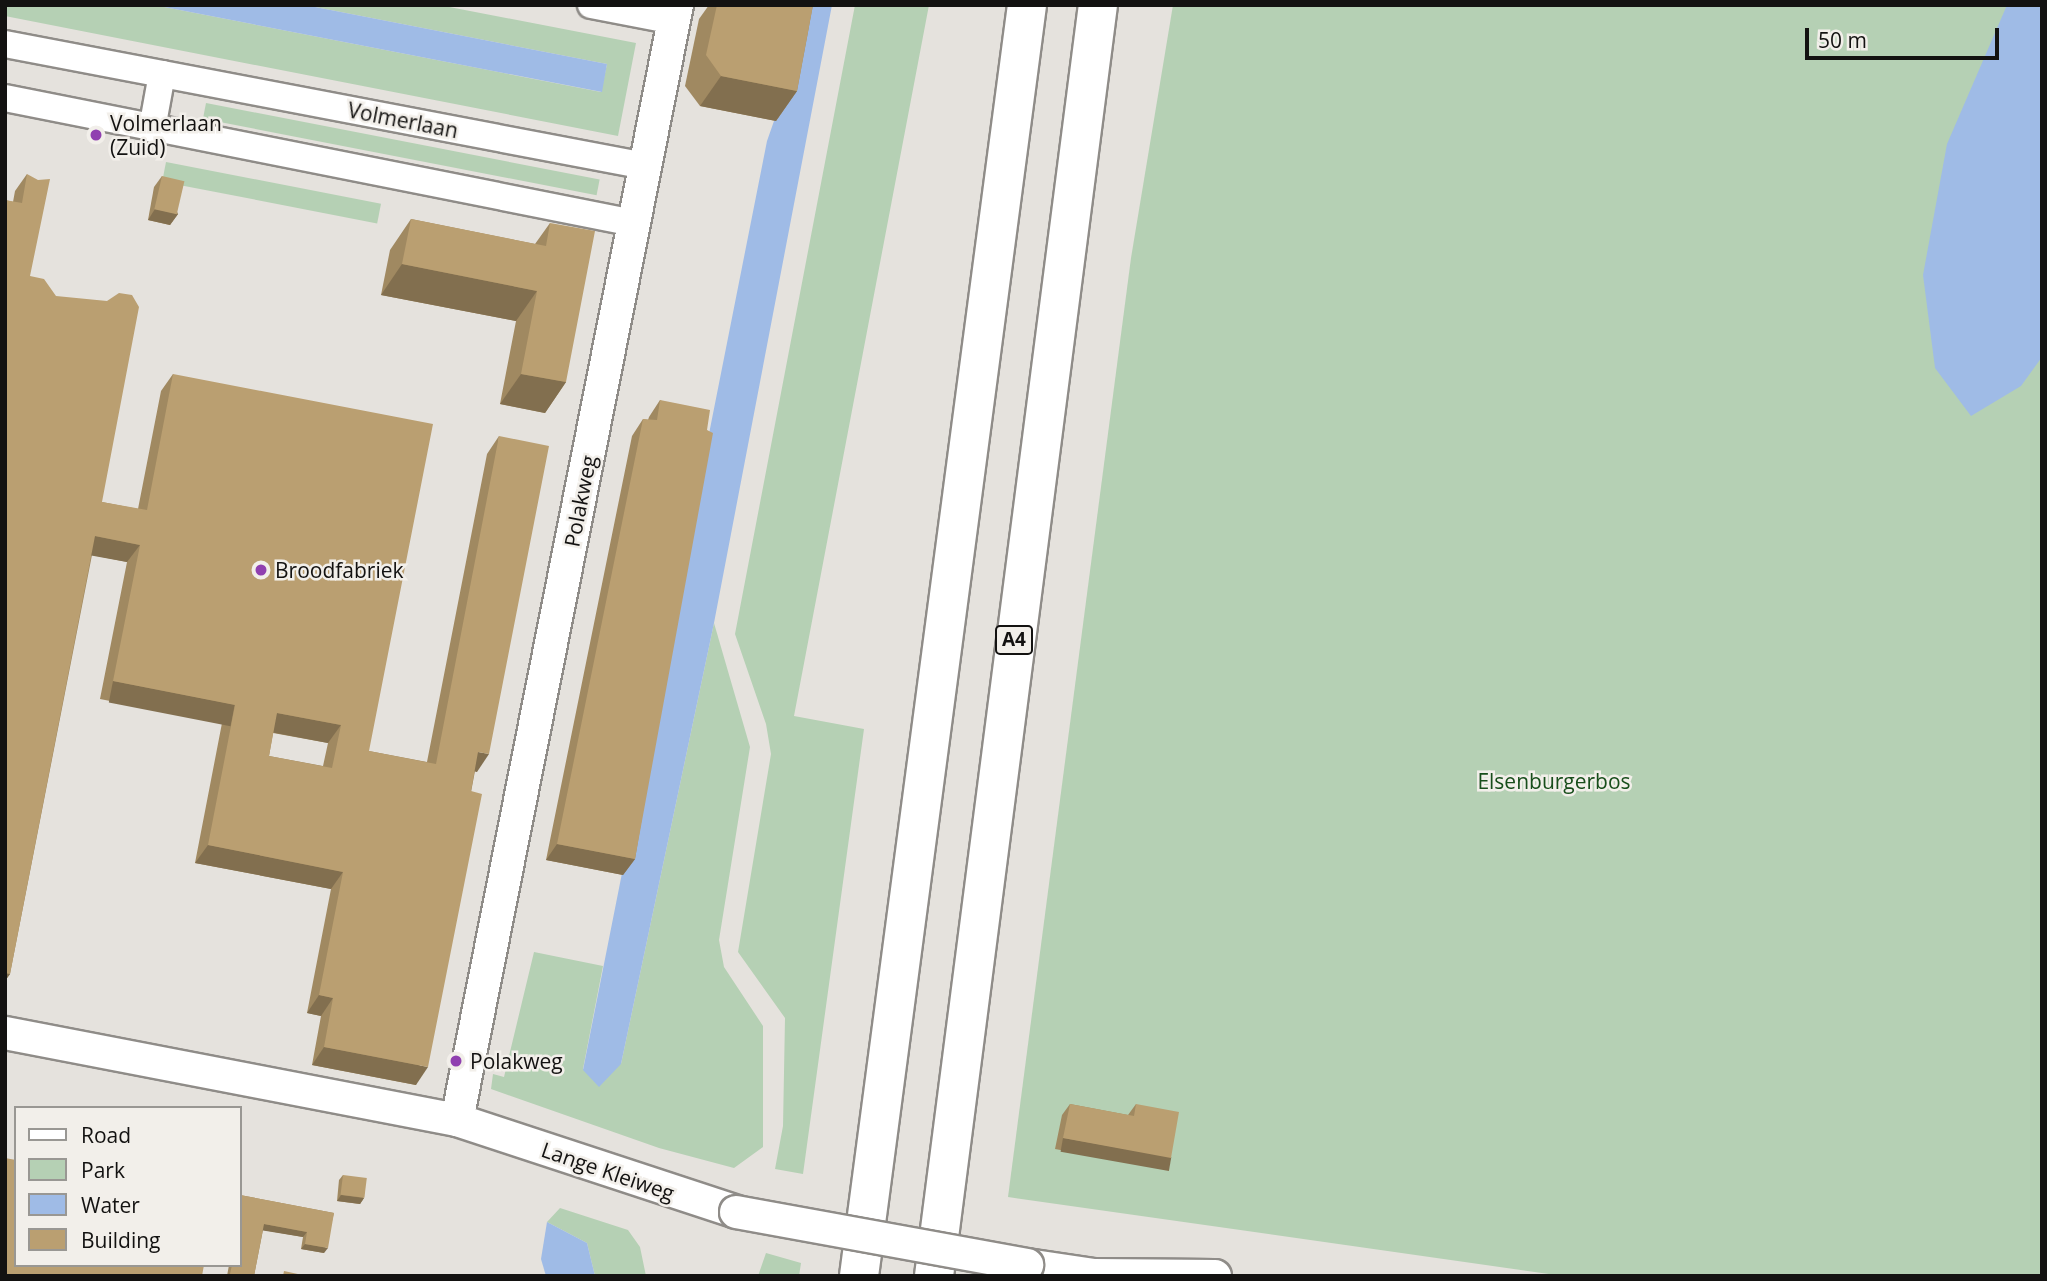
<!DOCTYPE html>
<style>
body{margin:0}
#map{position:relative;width:2047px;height:1281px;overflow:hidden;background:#e5e2dd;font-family:"Open Sans",sans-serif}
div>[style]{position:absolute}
.green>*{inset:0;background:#b5d0b4;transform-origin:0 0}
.water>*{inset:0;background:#9fbbe6}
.roads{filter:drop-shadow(2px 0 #8f8c88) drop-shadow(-2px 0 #8f8c88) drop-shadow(0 2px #8f8c88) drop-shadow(0 -2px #8f8c88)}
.minor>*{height:26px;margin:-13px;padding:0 13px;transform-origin:13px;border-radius:13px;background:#fff}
.tertiary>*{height:32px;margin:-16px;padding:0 16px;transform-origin:16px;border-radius:16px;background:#fff}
.motorway>*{height:38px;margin:-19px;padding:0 19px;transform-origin:19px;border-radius:19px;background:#fff}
.bridges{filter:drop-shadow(2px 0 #8f8c88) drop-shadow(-2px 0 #8f8c88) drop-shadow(0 2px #8f8c88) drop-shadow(0 -2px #8f8c88)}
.tertiary-bridge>*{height:32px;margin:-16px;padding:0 16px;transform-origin:16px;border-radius:16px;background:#fff}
.wall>*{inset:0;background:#a08961}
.shaded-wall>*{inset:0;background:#826f4f;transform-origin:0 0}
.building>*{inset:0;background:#ba9f71;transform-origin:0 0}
.dots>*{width:19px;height:19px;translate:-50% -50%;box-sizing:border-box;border:4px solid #f2efea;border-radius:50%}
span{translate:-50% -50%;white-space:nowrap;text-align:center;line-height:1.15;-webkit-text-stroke:5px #f2efea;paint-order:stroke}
.shield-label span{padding:2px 5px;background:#f2efea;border:2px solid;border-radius:5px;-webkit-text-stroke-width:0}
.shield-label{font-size:19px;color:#131211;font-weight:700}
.street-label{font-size:21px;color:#131211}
.poi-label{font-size:21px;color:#131211}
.left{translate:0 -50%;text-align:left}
.park-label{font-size:21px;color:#184e1b}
.frame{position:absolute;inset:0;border:7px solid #131211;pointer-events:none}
.legend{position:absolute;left:14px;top:1106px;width:228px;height:161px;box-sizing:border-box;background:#f2efea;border:2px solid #999793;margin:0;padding:9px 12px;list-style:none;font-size:21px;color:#131211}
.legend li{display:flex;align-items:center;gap:14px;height:35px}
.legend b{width:35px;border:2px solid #999793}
.scale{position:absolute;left:1805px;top:28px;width:194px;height:32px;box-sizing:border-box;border:4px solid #131211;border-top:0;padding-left:9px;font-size:21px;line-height:24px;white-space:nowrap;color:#131211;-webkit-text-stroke:5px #f2efea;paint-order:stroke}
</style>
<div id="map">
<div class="green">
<div style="clip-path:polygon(5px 5px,154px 5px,601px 92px,607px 64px,305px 5px,439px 5px,636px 43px,618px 136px,5px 16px)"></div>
<div style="clip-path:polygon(855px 5px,929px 5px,794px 716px,864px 729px,803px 1174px,775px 1169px,783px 1126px,785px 1018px,738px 952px,771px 754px,766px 724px,735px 634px)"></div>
<div style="clip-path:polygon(1173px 5px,2042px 5px,2042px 1276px,1563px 1276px,1008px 1197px,1131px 258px)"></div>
<div style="left:206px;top:103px;width:401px;height:16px;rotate:11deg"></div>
<div style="left:166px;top:162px;width:219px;height:20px;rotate:11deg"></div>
<div style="clip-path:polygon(714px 623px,750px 747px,719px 940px,724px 967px,763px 1026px,763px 1147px,734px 1168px,659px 1148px,491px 1089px,493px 1074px,504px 1077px,534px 952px,603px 966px,583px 1069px,621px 1064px)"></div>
<div style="clip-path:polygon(560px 1208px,628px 1230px,640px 1247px,646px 1276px,595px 1276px,587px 1243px,547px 1222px)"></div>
<div style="clip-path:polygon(766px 1253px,801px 1263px,799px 1276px,758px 1276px)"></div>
</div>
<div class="water">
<div style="clip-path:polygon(154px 5px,305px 5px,607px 64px,602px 92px)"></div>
<div style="clip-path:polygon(800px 5px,832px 5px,714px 623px,621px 1064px,599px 1087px,583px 1070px,767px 141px,781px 101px)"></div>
<div style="clip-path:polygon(2007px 5px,2042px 5px,2042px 357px,2021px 386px,1971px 416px,1935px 368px,1923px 275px,1947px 144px)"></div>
<div style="clip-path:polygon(547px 1222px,587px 1243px,595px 1276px,546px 1276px,541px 1259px)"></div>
</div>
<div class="roads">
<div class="minor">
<div style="left:591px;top:5px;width:85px;rotate:10.9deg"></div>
<div style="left:5px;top:44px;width:652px;rotate:10.79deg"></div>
<div style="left:5px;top:98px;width:641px;rotate:11.24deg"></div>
<div style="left:152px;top:129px;width:56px;rotate:-79.7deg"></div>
</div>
<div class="tertiary">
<div style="left:5px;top:1033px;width:460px;rotate:10.9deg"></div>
<div style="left:457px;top:1120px;width:294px;rotate:18.2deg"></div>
<div style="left:457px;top:1120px;width:1136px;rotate:-78.84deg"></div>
<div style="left:1027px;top:1265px;width:68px;rotate:8.5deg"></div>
<div style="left:1094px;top:1275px;width:121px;rotate:0.5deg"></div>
</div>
<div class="motorway">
<div style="left:859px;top:1276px;width:1282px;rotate:-82.47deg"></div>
<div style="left:934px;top:1276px;width:1282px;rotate:-82.65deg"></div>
</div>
</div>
<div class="bridges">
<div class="tertiary-bridge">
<div style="left:736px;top:1212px;width:296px;rotate:10.3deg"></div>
</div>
</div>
<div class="wall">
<div style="clip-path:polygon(709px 5px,813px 5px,797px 91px,776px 121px,700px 106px,685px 86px,699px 19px)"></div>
<div style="clip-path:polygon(evenodd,27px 174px,30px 276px,102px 502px,138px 509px,161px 391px,173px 374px,369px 751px,427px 762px,487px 454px,499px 436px,477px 772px,475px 771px,416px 1085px,312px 1065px,321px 1016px,307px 1013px,331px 889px,195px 863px,222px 723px,100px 699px,127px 562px,92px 555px,10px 974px,5px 981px,5px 200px,13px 202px,15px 191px,27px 174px,273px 733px,328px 743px,323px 766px,269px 756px,273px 733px)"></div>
<div style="clip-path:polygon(162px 176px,178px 214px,170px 225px,148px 220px,154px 187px)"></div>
<div style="clip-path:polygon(411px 219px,535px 244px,550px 223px,566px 382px,545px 413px,500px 404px,516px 321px,381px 295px,390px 250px)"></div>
<div style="clip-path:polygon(660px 400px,707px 430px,635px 859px,623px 875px,546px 860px,632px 436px,643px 419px,648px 420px,649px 417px)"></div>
<div style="clip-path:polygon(1070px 1104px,1128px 1115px,1136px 1104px,1171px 1158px,1163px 1169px,1055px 1149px,1062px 1115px)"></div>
<div style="clip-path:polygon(343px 1175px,364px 1198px,360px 1204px,337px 1201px,339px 1180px)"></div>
<div style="clip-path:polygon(240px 1195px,334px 1213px,324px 1253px,301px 1249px,303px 1237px,263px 1230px,254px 1276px,227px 1276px,229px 1265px,240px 1265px)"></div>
</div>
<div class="shaded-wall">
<div style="clip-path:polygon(721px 76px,797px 91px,776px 121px,700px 106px)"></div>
<div style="clip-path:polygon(155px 209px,178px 214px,170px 225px,148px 220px)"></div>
<div style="clip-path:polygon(402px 264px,537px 291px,516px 321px,381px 295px)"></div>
<div style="clip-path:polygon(521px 374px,566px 382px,545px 413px,500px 404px)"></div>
<div style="clip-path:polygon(95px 536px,140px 545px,127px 562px,83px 554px)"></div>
<div style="left:113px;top:681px;width:124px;height:22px;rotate:11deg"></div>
<div style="clip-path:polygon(277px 713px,341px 725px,328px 743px,265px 731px)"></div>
<div style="clip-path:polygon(478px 752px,489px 754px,477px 772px,466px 769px)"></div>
<div style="clip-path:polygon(557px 844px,635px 859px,623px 875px,546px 860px)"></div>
<div style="clip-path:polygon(208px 845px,343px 872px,331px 889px,195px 863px)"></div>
<div style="clip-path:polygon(5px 973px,10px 974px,5px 981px)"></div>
<div style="clip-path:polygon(319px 995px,333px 998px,321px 1016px,307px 1013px)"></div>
<div style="clip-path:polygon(324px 1047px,428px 1067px,416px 1085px,312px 1065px)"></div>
<div style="left:1063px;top:1138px;width:110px;height:14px;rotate:10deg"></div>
<div style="clip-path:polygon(341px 1195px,364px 1198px,360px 1204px,337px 1201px)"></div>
<div style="clip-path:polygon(264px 1224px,307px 1232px,303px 1237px,260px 1230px)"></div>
<div style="clip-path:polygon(305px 1244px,328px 1248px,324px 1253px,301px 1249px)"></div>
</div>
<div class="building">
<div style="clip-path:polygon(717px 5px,813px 5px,797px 91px,721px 76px,706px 55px)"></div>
<div style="clip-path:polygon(evenodd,27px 174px,38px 180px,50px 179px,30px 276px,44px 279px,56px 296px,107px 301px,119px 293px,132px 295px,139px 307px,102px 502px,147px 510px,173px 374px,433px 424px,369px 751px,436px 764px,499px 436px,549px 446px,489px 754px,478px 752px,471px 791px,482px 794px,428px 1067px,324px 1047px,333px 998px,319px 995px,343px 872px,208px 845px,235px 705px,113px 681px,140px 545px,95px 536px,10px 974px,5px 973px,5px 200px,22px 203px,27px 174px,277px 713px,341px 725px,332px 768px,269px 756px,277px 713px)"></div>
<div style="left:162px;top:176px;width:23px;height:34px;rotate:13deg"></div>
<div style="clip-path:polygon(411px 219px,546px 246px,550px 223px,595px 231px,566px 382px,521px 374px,537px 291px,402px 264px)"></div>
<div style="clip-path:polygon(660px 400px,710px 410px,707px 430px,713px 433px,635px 859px,557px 844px,643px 419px,657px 420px)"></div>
<div style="clip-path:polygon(1070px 1104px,1134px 1116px,1136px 1104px,1179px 1112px,1171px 1158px,1063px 1138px)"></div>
<div style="clip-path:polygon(5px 1158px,16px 1160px,16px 1265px,204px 1265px,202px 1276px,5px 1276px)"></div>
<div style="left:343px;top:1175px;width:24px;height:20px;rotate:7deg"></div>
<div style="clip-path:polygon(240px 1195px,334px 1213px,328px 1248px,305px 1244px,307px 1232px,264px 1224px,254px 1276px,240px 1276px,230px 1274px,232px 1265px,240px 1265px,241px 1220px,240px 1220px)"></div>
<div style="clip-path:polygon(284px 1271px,307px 1276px,283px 1276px)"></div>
</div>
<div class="dots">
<div style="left:96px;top:135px;background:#9040b0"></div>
<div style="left:261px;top:570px;background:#9040b0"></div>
<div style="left:456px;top:1061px;background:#9040b0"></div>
</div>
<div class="shield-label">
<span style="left:1014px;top:640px">A4</span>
</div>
<div class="street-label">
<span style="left:403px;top:120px;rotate:11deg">Volmerlaan</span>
<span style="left:580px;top:501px;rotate:-79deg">Polakweg</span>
<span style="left:608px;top:1171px;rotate:19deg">Lange Kleiweg</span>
</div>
<div class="poi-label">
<span class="left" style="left:110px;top:135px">Volmerlaan<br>(Zuid)</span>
<span class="left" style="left:275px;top:570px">Broodfabriek</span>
<span class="left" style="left:470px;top:1061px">Polakweg</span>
</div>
<div class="park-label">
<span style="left:1554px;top:781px">Elsenburgerbos</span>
</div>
<div class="frame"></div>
<ul class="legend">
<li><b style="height:9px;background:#fff"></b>Road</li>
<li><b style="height:19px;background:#b5d0b4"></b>Park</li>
<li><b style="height:19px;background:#9fbbe6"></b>Water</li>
<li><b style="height:19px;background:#ba9f71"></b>Building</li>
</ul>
<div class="scale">50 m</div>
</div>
